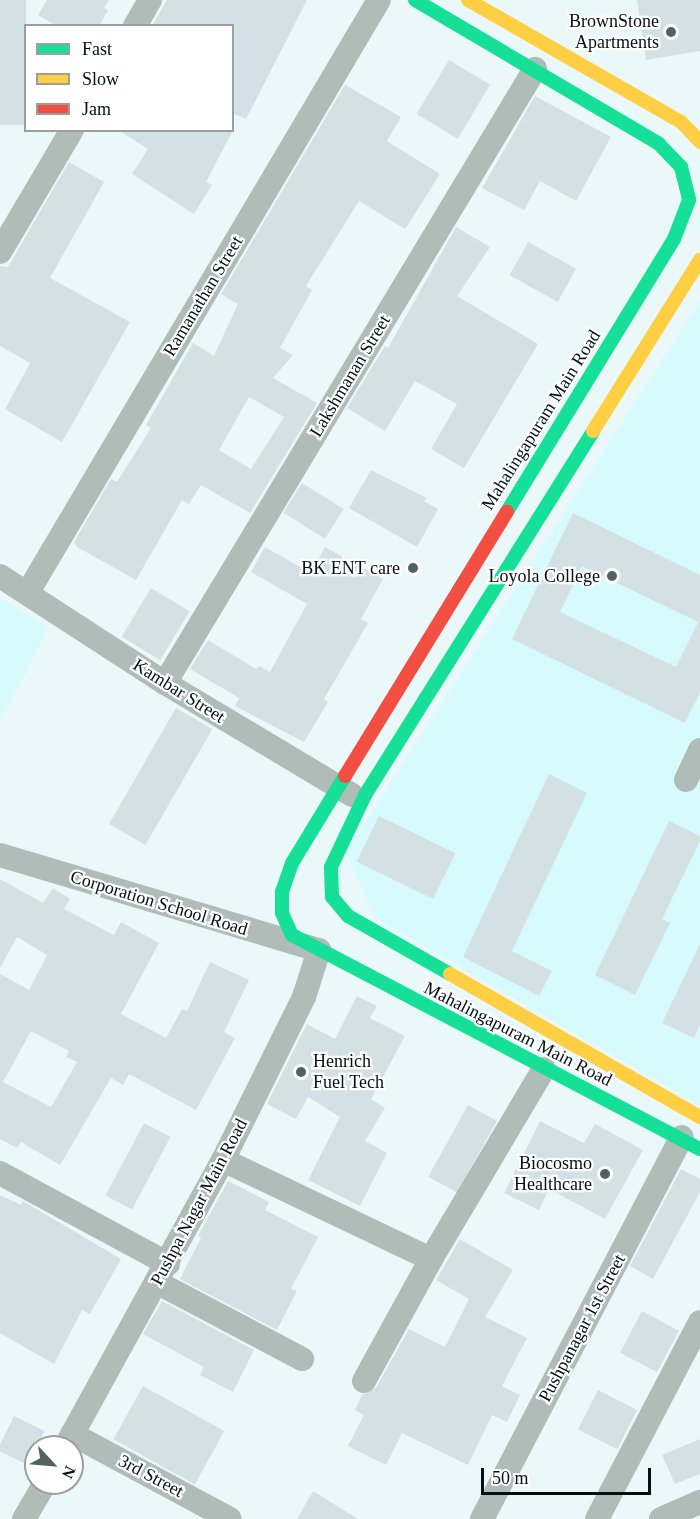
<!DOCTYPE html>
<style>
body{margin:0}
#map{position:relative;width:700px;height:1519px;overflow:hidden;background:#ebf8f9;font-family:Georgia,serif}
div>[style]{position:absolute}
.built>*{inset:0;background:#d7fbfc}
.building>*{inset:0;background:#d4e1e4;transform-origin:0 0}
.street>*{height:24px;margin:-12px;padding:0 12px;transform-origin:12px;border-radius:12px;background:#afbcb8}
.fast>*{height:14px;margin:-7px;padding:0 7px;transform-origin:7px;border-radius:7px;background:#16e098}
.slow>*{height:14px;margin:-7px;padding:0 7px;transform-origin:7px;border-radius:7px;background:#ffcf43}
.jam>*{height:14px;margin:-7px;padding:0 7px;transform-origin:7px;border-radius:7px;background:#f24e42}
.dots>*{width:16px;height:16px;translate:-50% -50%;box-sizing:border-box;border:3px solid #fff;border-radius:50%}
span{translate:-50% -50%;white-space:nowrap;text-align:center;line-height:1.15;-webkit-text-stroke:4.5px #fff;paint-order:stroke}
.poi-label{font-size:18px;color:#031011}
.right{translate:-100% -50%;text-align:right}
.left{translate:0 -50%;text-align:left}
.street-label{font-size:18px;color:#031011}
.legend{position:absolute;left:24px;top:24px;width:210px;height:108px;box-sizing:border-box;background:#fff;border:2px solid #9a9fa0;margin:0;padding:8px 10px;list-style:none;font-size:18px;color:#031011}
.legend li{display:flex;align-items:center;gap:12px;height:30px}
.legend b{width:30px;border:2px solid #9a9fa0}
.north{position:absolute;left:24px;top:1435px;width:60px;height:60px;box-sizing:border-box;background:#fff;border:2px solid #9a9fa0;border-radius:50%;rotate:116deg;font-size:16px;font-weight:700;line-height:24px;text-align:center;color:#031011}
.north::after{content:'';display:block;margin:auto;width:21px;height:27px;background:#546162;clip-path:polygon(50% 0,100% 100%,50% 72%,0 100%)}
.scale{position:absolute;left:481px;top:1468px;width:170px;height:27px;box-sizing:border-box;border:3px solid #031011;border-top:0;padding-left:8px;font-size:18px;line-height:21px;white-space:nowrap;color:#031011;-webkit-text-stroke:4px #fff;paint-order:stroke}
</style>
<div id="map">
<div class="built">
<div style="clip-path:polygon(700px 301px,700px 1105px,375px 918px,346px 852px)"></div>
<div style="clip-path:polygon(0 598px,49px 628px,0 721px)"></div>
</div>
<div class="building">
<div style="left:0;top:0;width:26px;height:125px"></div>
<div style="clip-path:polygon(47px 0,109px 0,104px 8px,108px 10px,99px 26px,57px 26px,38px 15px)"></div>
<div style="clip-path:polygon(167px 0,307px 0,246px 119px,232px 113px,232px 26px,152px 26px)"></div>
<div style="clip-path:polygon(637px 0,700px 0,700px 51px,646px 60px)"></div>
<div style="left:449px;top:60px;width:48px;height:63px;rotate:31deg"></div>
<div style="clip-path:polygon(evenodd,345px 85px,401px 117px,387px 141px,440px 174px,405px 229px,359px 201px,306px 286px,312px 290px,280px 348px,293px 355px,273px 378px,317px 403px,250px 513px,201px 485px,189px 504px,182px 500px,136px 580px,77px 547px,74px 542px,111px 479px,117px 482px,151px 428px,146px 425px,193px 343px,214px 356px,238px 304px,221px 294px,345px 85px,249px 397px,284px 417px,251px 469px,219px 450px,249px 397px)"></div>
<div style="clip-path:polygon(535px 96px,611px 137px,576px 201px,540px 181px,524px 210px,482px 188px)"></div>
<div style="clip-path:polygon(118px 130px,233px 130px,206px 182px,212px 185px,194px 214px,132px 174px,148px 149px)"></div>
<div style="clip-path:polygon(69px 162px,104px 182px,50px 278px,130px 322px,62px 442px,5px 409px,30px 363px,0 346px,0 266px,8px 267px)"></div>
<div style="clip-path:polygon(456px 227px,490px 247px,457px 296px,538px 344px,464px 468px,431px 449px,457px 404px,415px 381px,385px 431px,347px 408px,385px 346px,388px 348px)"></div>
<div style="left:528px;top:242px;width:55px;height:38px;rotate:29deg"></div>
<div style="clip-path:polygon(371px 470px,427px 498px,424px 501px,438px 509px,417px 547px,349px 508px)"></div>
<div style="left:302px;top:483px;width:49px;height:35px;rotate:32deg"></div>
<div style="clip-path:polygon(evenodd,573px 513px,700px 575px,700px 692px,685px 723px,512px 639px,573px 513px,582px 566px,698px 622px,676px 667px,560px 612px,582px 566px)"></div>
<div style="clip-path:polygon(265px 547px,311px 573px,325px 547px,383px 579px,361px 619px,368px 623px,324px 699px,328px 702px,304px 742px,235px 706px,239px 698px,190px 669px,208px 640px,256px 669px,259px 666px,270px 672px,307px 604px,251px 572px)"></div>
<div style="left:151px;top:588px;width:45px;height:57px;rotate:31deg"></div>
<div style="left:176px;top:708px;width:42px;height:134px;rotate:30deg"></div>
<div style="clip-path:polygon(549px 774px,587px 793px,512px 951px,552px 971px,539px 996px,463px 957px)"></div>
<div style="left:379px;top:816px;width:85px;height:51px;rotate:26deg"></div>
<div style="clip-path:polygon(669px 821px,700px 836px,700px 841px,662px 919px,670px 923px,635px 995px,595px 975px)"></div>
<div style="clip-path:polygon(evenodd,0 879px,43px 903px,53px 888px,70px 899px,64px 909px,114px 935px,121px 922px,159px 943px,121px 1014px,166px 1038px,182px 1009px,187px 1011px,210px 962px,249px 980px,224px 1032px,235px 1038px,196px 1110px,129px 1074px,123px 1085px,111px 1078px,60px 1165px,21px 1142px,17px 1148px,0 1139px,0 974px,29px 990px,47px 955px,17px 937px,0 968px,0 879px,31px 1031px,69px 1051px,66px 1057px,77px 1062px,51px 1107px,3px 1082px,31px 1031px)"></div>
<div style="clip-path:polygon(700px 944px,700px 1025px,694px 1038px,662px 1023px)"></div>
<div style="clip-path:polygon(357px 996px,377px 1006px,370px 1018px,405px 1036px,371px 1099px,385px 1108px,365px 1141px,387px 1153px,360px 1206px,308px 1180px,340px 1117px,308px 1097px,296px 1119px,267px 1104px,307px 1024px,335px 1039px)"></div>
<div style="left:468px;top:1105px;width:33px;height:82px;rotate:29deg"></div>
<div style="clip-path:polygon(540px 1121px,584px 1143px,595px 1124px,643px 1150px,605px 1219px,549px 1189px,539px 1210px,504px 1193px)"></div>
<div style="left:144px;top:1123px;width:30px;height:82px;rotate:28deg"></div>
<div style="clip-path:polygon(681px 1169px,700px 1179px,700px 1192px,653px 1279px,630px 1266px)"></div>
<div style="clip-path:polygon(228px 1181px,269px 1202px,265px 1210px,318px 1237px,291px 1289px,297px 1291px,277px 1330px,180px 1279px,201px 1238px,198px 1236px)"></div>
<div style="clip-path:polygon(0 1195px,21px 1205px,23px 1201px,121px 1259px,90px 1314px,82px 1310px,54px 1364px,0 1333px)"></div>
<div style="clip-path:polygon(460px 1239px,513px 1270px,485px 1317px,527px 1338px,502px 1386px,520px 1395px,507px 1422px,492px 1415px,468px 1465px,402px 1433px,386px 1465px,348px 1446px,364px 1415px,355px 1410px,362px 1395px,376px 1388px,409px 1329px,445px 1347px,469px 1299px,436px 1280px)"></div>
<div style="clip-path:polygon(162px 1301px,254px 1350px,233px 1392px,200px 1375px,204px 1367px,143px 1334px)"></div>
<div style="left:642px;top:1311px;width:42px;height:47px;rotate:28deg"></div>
<div style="left:143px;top:1386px;width:93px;height:61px;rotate:29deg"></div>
<div style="left:598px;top:1390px;width:44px;height:44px;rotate:27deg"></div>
<div style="left:14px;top:1416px;width:34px;height:38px;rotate:26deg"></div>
<div style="clip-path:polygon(700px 1439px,700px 1474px,675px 1484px,662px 1455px)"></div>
<div style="clip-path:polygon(313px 1491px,358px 1519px,297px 1519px)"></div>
</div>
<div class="street">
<div style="left:135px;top:26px;width:30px;rotate:-60deg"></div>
<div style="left:0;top:252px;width:142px;rotate:-59.5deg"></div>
<div style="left:0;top:576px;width:197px;rotate:33deg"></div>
<div style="left:165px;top:683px;width:218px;rotate:30.9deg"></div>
<div style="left:28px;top:592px;width:688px;rotate:-59.34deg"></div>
<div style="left:165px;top:683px;width:717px;rotate:-58.93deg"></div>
<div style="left:686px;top:780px;width:33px;rotate:-65deg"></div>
<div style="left:0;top:855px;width:333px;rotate:16.6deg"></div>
<div style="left:319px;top:950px;width:49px;rotate:107.7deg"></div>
<div style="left:304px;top:997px;width:182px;rotate:116.4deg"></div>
<div style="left:223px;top:1160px;width:328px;rotate:118.8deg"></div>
<div style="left:223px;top:1160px;width:230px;rotate:25.5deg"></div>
<div style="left:0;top:1173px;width:191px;rotate:28.4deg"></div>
<div style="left:158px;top:1283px;width:163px;rotate:27.8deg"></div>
<div style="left:364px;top:1381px;width:139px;rotate:-61.2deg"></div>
<div style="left:431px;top:1259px;width:221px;rotate:-59.3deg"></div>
<div style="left:72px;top:1434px;width:179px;rotate:28.3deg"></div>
<div style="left:24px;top:1519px;width:42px;rotate:-59.7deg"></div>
<div style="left:482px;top:1519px;width:431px;rotate:-62.4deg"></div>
<div style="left:597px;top:1519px;width:222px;rotate:-62.4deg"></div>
<div style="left:661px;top:1519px;width:43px;rotate:-23.6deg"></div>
</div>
<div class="fast">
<div style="left:415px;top:0;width:283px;rotate:30.5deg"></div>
<div style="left:659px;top:144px;width:32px;rotate:46deg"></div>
<div style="left:681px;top:167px;width:34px;rotate:76deg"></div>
<div style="left:689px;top:200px;width:42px;rotate:111deg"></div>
<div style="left:674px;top:239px;width:320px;rotate:121.5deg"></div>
<div style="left:345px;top:776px;width:102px;rotate:121.3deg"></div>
<div style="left:292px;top:863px;width:31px;rotate:109deg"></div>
<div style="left:282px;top:892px;width:21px;rotate:90deg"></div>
<div style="left:282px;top:913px;width:24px;rotate:66deg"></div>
<div style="left:292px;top:935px;width:461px;rotate:27.7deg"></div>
<div style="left:450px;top:974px;width:117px;rotate:-150.4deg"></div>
<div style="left:348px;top:916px;width:25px;rotate:-130deg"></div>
<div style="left:332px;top:897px;width:30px;rotate:-92deg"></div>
<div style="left:331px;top:867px;width:80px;rotate:-64.7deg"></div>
<div style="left:365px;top:795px;width:430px;rotate:-57.9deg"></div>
</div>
<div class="slow">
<div style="left:468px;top:0;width:245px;rotate:29.8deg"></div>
<div style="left:681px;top:122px;width:28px;rotate:46deg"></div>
<div style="left:593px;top:431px;width:202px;rotate:-58deg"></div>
<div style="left:450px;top:974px;width:288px;rotate:29.8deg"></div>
</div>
<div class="jam">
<div style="left:345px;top:776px;width:310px;rotate:-58.5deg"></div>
</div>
<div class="dots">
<div style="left:671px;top:32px;background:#546162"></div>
<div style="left:413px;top:568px;background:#546162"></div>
<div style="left:612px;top:576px;background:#546162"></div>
<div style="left:301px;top:1072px;background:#546162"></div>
<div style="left:605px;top:1174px;background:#546162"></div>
</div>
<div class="poi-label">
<span class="right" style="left:659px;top:32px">BrownStone<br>Apartments</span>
<span class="right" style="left:400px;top:568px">BK ENT care</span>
<span class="right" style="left:600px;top:576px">Loyola College</span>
<span class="left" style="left:313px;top:1072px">Henrich<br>Fuel Tech</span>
<span class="right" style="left:592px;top:1174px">Biocosmo<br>Healthcare</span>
</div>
<div class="street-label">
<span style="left:203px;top:296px;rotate:-59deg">Ramanathan Street</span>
<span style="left:350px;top:376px;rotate:-59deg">Lakshmanan Street</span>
<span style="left:541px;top:420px;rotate:-58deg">Mahalingapuram Main Road</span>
<span style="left:179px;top:691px;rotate:32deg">Kambar Street</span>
<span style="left:159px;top:903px;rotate:17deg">Corporation School Road</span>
<span style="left:518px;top:1034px;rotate:27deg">Mahalingapuram Main Road</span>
<span style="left:199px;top:1202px;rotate:-62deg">Pushpa Nagar Main Road</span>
<span style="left:582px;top:1328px;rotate:-62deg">Pushpanagar 1st Street</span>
<span style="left:151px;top:1476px;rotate:28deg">3rd Street</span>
</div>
<ul class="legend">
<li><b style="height:8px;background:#16e098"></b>Fast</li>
<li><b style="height:8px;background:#ffcf43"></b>Slow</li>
<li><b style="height:8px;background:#f24e42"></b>Jam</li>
</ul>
<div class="north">N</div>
<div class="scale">50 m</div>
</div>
